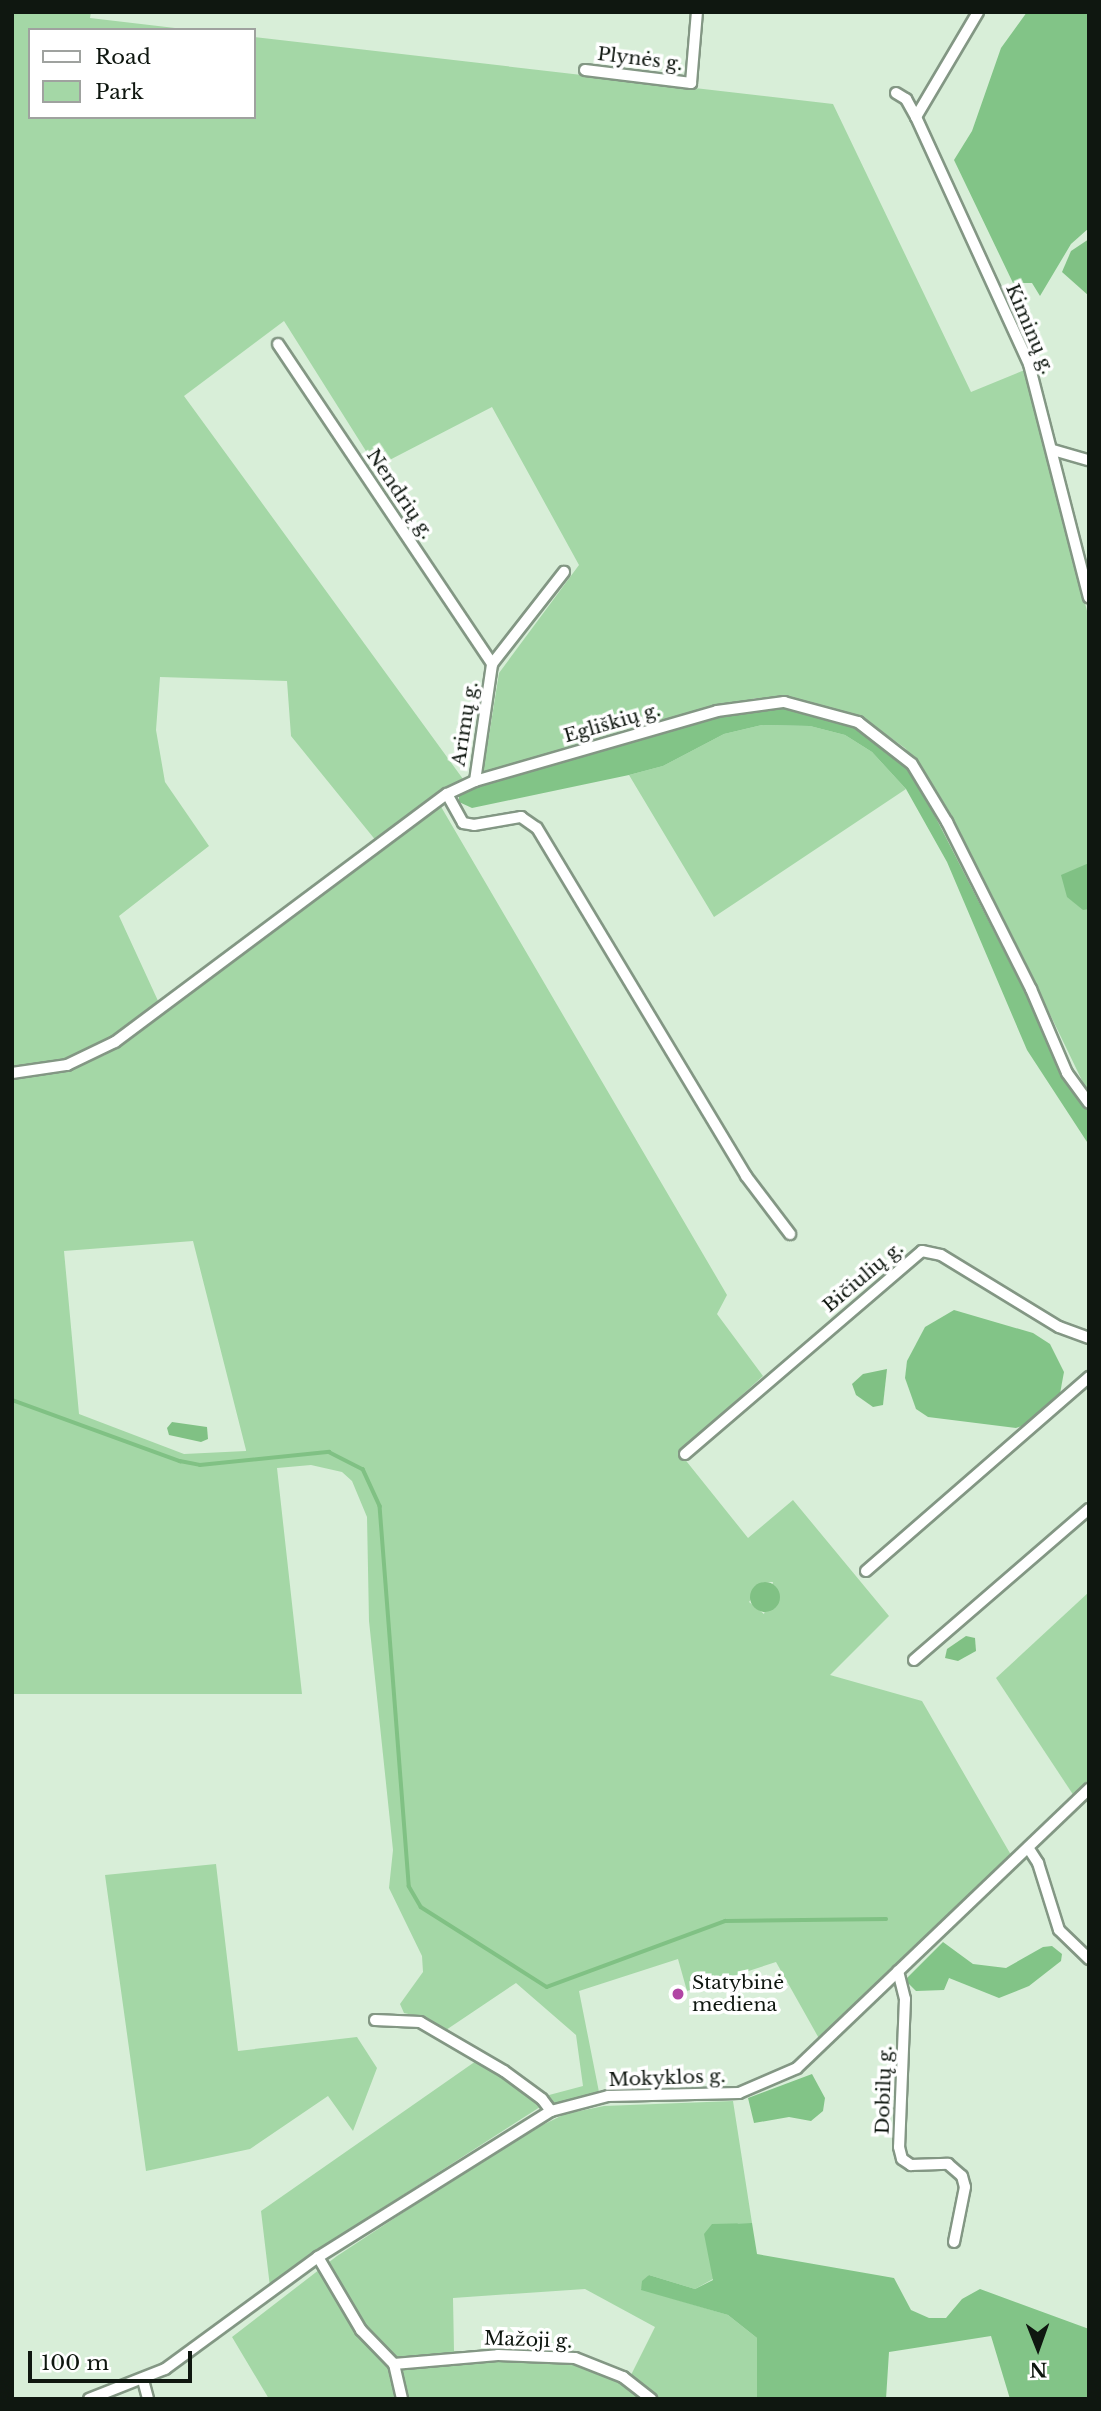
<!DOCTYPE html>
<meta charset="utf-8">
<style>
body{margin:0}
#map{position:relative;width:1101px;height:2411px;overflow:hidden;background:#d8eed8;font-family:"Libre Baskerville",serif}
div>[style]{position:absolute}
.green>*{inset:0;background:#a4d7a6}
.forest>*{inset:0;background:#82c487}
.water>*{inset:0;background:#80c184}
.round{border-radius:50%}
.stream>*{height:3.5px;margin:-1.75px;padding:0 1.75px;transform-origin:1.75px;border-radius:1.75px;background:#80c184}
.roads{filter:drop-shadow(2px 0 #839784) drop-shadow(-2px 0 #839784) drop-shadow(0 2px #839784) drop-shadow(0 -2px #839784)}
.street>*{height:10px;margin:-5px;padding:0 5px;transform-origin:5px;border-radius:5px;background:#fff}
.dots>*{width:19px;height:19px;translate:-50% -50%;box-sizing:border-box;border:4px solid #fff;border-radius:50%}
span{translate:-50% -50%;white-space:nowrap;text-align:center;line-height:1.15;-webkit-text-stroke:7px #fff;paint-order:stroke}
.street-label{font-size:19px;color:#0f1710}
.poi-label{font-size:19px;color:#0f1710}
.left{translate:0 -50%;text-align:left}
.frame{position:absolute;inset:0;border:14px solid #0f1710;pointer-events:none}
.legend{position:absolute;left:28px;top:28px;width:228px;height:91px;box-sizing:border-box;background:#fff;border:2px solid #9fa29f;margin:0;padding:9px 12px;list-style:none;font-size:21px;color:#0f1710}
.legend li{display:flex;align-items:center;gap:14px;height:35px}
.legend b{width:35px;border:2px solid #9fa29f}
.north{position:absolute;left:1003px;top:2313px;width:70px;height:70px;-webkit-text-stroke:5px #fff;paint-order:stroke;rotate:179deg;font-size:19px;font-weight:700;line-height:28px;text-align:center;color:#0f1710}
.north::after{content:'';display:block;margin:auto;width:24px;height:32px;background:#0f1710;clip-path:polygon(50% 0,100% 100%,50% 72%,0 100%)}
.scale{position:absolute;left:28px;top:2351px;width:164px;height:32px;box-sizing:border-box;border:4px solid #0f1710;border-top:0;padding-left:9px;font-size:21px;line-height:24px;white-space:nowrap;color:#0f1710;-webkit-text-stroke:5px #fff;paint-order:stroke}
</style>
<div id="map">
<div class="green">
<div style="clip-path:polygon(12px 12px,91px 12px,90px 18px,192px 30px,30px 30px,30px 117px,254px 117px,254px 37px,833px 104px,971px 392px,1027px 369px,1089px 619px,1089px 1095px,1032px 977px,918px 764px,905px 748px,867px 721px,806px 701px,756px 698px,483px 773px,499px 673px,579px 565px,492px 407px,376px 467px,284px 321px,184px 396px,463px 779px,439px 791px,377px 842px,291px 736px,287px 681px,160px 677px,156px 730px,165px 782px,209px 846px,119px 916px,159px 1003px,107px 1042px,69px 1060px,12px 1067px)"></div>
<div style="clip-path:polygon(762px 725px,810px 726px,845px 735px,872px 752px,906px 789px,714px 917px,629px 775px,663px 766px,724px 734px)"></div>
<div style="clip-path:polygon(evenodd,440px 805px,727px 1295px,717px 1314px,763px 1376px,679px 1452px,748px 1538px,793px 1500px,889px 1616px,830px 1675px,922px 1701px,1011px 1855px,821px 2042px,776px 1962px,687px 1991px,678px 1959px,579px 1991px,599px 2092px,540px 2107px,324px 2246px,270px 2287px,261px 2211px,476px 2061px,534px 2099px,583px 2086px,576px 2035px,516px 1983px,446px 2030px,426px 2018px,404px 2013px,400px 2004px,423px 1972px,422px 1956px,389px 1888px,393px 1850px,369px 1621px,367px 1517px,352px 1481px,342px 1472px,311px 1465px,277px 1468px,302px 1694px,12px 1694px,12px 1077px,68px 1070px,105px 1055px,440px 805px,193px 1241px,246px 1450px,246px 1451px,184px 1454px,79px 1414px,64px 1251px,193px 1241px,440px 805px,763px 1582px,773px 1582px,764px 1614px,749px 1602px,763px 1582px)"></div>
<div style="clip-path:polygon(1089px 1592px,1089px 1781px,1074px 1796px,996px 1678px)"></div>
<div style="clip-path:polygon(216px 1864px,238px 2051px,357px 2037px,377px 2068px,353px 2131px,328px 2096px,250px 2149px,146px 2171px,105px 1875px)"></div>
<div style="clip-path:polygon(evenodd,733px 2101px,752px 2223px,738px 2223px,713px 2279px,695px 2289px,649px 2275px,641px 2289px,728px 2315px,757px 2338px,757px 2399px,269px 2399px,232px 2337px,337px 2256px,518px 2137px,565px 2114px,604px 2106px,733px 2101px,585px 2289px,655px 2327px,631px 2375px,577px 2352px,454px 2351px,453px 2298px,585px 2289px)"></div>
</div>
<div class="forest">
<div style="clip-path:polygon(1027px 12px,1089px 12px,1089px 228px,1071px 244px,1040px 296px,1032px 283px,1013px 283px,954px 160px,972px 131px,1001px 48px)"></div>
<div style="clip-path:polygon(777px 707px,820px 714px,852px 727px,873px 737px,913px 773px,1033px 1008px,1058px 1067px,1089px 1109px,1089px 1145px,1027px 1050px,947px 862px,906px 789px,872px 752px,845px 735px,810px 726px,762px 725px,724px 734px,663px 766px,629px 775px,472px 808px,459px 802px,459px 795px,473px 787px,729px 713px)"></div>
<div style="clip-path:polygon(954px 1310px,1033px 1333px,1050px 1344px,1064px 1372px,1059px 1399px,1034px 1422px,1016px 1428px,928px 1417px,916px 1409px,905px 1378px,907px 1361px,925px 1327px)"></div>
<div style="clip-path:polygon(943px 1942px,973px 1964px,1006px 1968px,1043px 1947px,1052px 1946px,1062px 1954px,1061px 1961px,1029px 1986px,999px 1998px,949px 1978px,944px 1990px,916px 1991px,905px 1980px)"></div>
<div style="clip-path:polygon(812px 2074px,825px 2098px,823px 2111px,811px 2121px,789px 2117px,754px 2123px,748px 2098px)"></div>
<div style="clip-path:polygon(752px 2223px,757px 2254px,894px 2278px,911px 2310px,929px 2318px,946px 2318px,962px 2299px,980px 2289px,1089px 2329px,1089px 2399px,1010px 2399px,991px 2336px,889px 2352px,886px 2399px,757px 2399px,757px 2338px,728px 2315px,641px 2290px,642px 2281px,649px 2275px,695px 2289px,713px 2280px,704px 2234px,712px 2224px)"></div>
</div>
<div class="water">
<div style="clip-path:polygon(1089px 239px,1089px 296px,1062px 272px,1071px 251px)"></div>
<div style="clip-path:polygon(1089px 863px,1089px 909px,1083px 910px,1067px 897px,1061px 875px)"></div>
<div style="clip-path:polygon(887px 1369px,883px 1405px,873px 1407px,856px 1395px,852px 1384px,863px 1374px)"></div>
<div style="clip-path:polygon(172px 1422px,207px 1427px,208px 1439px,201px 1442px,169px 1435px,167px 1428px)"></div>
<div class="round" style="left:750px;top:1582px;width:30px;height:30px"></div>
<div style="clip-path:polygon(966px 1636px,975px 1638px,976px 1651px,958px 1661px,945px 1658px,947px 1649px)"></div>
</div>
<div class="stream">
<div style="left:12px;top:1400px;width:179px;rotate:20deg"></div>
<div style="left:180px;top:1461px;width:20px;rotate:11deg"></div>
<div style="left:200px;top:1465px;width:130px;rotate:-5.8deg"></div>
<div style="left:329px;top:1452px;width:38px;rotate:27deg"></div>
<div style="left:363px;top:1469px;width:41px;rotate:65.3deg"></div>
<div style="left:380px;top:1506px;width:381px;rotate:85.6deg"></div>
<div style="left:409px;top:1886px;width:24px;rotate:60deg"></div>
<div style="left:421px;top:1907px;width:149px;rotate:32.4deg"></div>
<div style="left:547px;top:1987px;width:190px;rotate:-20.3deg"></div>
<div style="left:725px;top:1921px;width:161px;rotate:-0.7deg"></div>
</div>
<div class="roads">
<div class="street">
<div style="left:585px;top:70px;width:107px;rotate:7deg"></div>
<div style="left:691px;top:83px;width:71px;rotate:-85.2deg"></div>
<div style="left:896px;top:93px;width:12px;rotate:31deg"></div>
<div style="left:906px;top:99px;width:21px;rotate:61deg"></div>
<div style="left:916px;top:117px;width:272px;rotate:65.4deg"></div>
<div style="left:1029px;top:364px;width:241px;rotate:75.6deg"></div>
<div style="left:916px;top:117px;width:122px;rotate:-59.4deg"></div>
<div style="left:278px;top:344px;width:385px;rotate:56.2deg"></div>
<div style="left:1053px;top:450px;width:37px;rotate:16deg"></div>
<div style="left:475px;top:781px;width:118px;rotate:-81.7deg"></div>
<div style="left:492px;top:664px;width:117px;rotate:-52deg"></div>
<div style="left:447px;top:794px;width:33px;rotate:61deg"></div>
<div style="left:463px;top:823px;width:11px;rotate:10deg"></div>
<div style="left:474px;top:825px;width:48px;rotate:-9.7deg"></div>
<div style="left:521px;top:817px;width:19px;rotate:35deg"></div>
<div style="left:537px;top:828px;width:406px;rotate:59deg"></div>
<div style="left:746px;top:1176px;width:73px;rotate:52.8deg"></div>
<div style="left:12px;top:1073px;width:56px;rotate:-8.3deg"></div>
<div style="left:67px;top:1065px;width:53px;rotate:-25.6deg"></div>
<div style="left:115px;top:1042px;width:414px;rotate:-36.8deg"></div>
<div style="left:447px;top:794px;width:31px;rotate:-25deg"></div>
<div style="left:475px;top:781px;width:252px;rotate:-16.1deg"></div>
<div style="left:717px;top:711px;width:68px;rotate:-7.7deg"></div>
<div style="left:784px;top:702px;width:77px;rotate:15.1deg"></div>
<div style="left:858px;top:722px;width:68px;rotate:37.9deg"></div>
<div style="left:912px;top:764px;width:68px;rotate:58.9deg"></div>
<div style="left:947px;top:822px;width:187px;rotate:63.3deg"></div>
<div style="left:1031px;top:989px;width:91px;rotate:66.8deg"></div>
<div style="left:1067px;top:1073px;width:37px;rotate:54deg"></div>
<div style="left:685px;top:1454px;width:312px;rotate:-40.6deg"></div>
<div style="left:922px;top:1251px;width:19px;rotate:12deg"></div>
<div style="left:941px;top:1255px;width:138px;rotate:31.4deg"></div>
<div style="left:1059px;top:1327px;width:32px;rotate:20deg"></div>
<div style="left:866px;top:1571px;width:296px;rotate:-41deg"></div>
<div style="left:914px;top:1660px;width:231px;rotate:-40.8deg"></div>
<div style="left:1029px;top:1849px;width:17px;rotate:57deg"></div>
<div style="left:1038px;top:1863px;width:70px;rotate:72.6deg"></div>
<div style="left:1059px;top:1930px;width:42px;rotate:44deg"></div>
<div style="left:898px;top:1971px;width:29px;rotate:76deg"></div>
<div style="left:905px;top:1999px;width:148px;rotate:92.3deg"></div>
<div style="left:899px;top:2147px;width:12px;rotate:76deg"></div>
<div style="left:902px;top:2159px;width:11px;rotate:34deg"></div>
<div style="left:911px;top:2165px;width:37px;rotate:-2deg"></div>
<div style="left:948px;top:2164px;width:18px;rotate:41deg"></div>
<div style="left:962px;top:2176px;width:11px;rotate:75deg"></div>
<div style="left:965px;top:2187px;width:56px;rotate:101.3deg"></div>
<div style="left:375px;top:2020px;width:45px;rotate:2.5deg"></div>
<div style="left:420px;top:2022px;width:97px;rotate:30.3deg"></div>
<div style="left:504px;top:2071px;width:47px;rotate:36.4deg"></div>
<div style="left:542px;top:2099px;width:15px;rotate:53deg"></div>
<div style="left:318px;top:2257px;width:85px;rotate:59.5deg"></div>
<div style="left:361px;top:2330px;width:47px;rotate:45.9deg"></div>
<div style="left:394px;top:2364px;width:36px;rotate:77deg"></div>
<div style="left:394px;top:2364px;width:104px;rotate:-4.9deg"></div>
<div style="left:498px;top:2355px;width:77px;rotate:2.2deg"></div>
<div style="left:575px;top:2358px;width:52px;rotate:21.6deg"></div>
<div style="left:623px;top:2377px;width:36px;rotate:38deg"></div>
<div style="left:143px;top:2380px;width:20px;rotate:75deg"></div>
<div style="left:89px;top:2399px;width:82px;rotate:-21.5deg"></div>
<div style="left:165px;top:2369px;width:190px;rotate:-36.2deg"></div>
<div style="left:318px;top:2257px;width:275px;rotate:-32.1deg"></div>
<div style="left:551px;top:2111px;width:59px;rotate:-14.7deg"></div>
<div style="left:608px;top:2096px;width:131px;rotate:-1.3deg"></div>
<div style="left:739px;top:2093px;width:63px;rotate:-23.3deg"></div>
<div style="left:797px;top:2068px;width:404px;rotate:-43.7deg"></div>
</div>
</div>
<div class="dots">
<div style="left:678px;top:1994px;background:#b145a4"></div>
</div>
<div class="street-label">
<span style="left:640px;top:59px;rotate:7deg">Plynės g.</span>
<span style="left:1030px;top:329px;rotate:67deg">Kiminų g.</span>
<span style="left:400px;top:494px;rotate:56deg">Nendrių g.</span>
<span style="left:612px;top:723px;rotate:-16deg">Egliškių g.</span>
<span style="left:465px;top:724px;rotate:-81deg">Arimų g.</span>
<span style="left:863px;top:1277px;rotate:-40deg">Bičiulių g.</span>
<span style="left:667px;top:2078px;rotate:-2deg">Mokyklos g.</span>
<span style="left:884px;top:2090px;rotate:-88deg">Dobilų g.</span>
<span style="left:528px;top:2340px;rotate:2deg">Mažoji g.</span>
</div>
<div class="poi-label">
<span class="left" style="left:692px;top:1994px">Statybinė<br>mediena</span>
</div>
<div class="frame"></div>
<ul class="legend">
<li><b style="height:9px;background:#fff"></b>Road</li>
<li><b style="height:19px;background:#a4d7a6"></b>Park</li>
</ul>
<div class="north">N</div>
<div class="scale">100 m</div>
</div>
